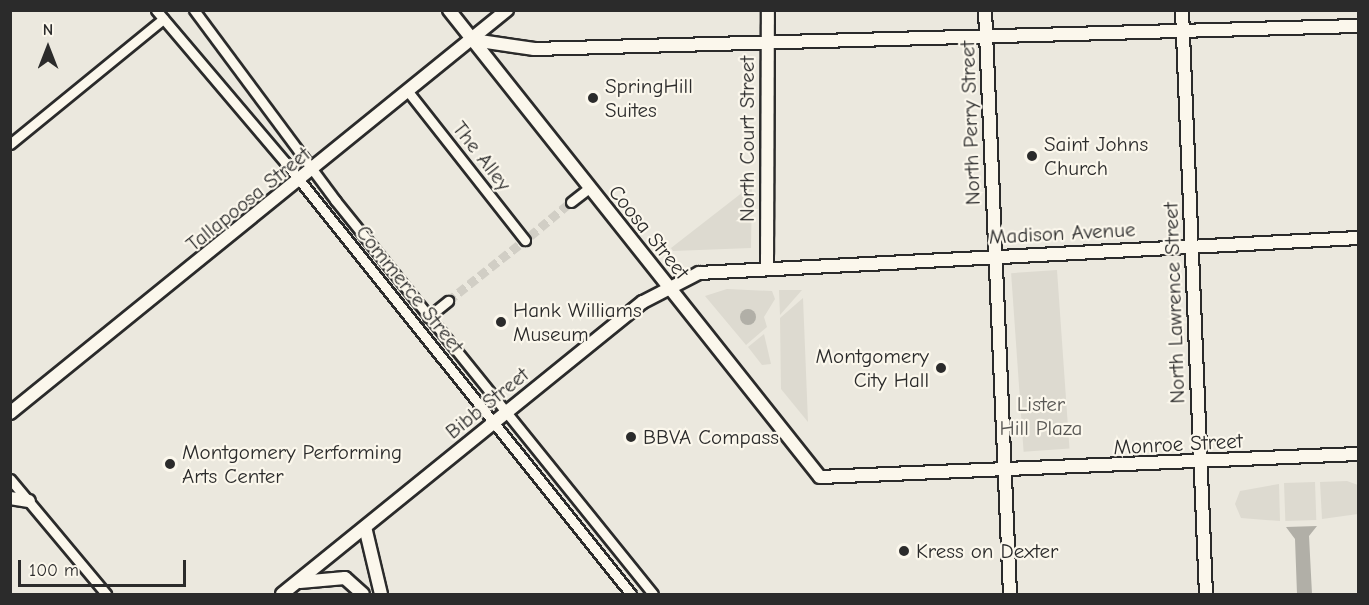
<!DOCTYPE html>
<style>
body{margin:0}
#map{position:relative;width:1369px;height:605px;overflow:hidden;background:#fbf7ec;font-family:"Comic Neue",sans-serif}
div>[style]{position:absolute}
.built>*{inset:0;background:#ebe8de;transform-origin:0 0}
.green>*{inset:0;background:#dddad0;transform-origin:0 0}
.water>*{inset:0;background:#b1afa7}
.round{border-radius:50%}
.street-tunnel>*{height:9px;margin-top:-4.5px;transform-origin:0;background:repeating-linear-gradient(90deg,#d1cec5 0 9px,transparent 0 13.5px)}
.roads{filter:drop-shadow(2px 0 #2b2b2b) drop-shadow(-2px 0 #2b2b2b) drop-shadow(0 2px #2b2b2b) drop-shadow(0 -2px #2b2b2b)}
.street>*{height:9px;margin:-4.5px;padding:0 4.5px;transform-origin:4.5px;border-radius:4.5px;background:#fbf7ec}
.secondary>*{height:12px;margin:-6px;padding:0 6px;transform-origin:6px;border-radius:6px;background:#fbf7ec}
.dots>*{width:16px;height:16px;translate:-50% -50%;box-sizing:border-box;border:3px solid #fbf7ec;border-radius:50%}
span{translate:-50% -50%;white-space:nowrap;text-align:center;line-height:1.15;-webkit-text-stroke:4.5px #fbf7ec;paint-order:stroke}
.poi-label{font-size:21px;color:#2b2b2b}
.left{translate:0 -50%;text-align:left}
.right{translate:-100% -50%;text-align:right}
.street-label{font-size:21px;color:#2b2b2b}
.park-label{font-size:21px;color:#585754}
.frame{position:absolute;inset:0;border:12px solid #2b2b2b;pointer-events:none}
.north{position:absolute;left:18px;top:18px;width:60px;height:60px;-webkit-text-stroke:4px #fbf7ec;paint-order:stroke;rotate:0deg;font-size:16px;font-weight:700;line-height:24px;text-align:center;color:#2b2b2b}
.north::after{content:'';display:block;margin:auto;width:21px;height:27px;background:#2b2b2b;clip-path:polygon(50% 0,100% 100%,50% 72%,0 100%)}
.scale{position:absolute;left:18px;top:560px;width:168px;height:27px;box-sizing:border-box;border:3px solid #2b2b2b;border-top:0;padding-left:8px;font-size:18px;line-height:21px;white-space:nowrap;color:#2b2b2b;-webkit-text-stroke:4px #fbf7ec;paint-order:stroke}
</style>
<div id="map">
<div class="built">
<div style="left:10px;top:11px;width:1348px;height:583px"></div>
</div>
<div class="green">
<div style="clip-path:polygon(752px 185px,751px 248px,673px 251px,671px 248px)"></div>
<div style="left:1057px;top:270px;width:179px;height:46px;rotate:86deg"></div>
<div style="clip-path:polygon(727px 289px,772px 291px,775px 299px,764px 317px,767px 327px,746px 345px,705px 296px)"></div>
<div style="clip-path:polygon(779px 290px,802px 290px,780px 315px)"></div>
<div style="clip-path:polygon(803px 298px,808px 422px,781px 389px,780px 318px)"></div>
<div style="clip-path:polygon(764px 334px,771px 364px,762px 365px,748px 347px)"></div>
<div style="clip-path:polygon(1347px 481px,1358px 485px,1358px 514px,1322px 519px,1320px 482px)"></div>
<div style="left:1315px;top:482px;width:38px;height:31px;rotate:88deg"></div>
<div style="clip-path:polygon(1279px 484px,1280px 521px,1241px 518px,1235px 504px,1240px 491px)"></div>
</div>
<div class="water">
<div class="round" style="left:740px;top:309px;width:16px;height:16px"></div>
<div style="clip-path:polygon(1317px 526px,1309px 536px,1312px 594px,1297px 594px,1295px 539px,1286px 527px)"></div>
</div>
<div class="street-tunnel">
<div style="left:530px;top:236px;width:53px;rotate:-39.7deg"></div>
<div style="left:448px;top:301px;width:92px;rotate:-38.4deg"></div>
</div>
<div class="roads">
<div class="street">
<div style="left:156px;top:10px;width:199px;rotate:49.7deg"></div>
<div style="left:285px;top:162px;width:553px;rotate:51.31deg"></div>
<div style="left:194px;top:10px;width:237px;rotate:53.4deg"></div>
<div style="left:335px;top:200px;width:506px;rotate:51.09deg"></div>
<div style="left:410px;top:94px;width:186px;rotate:51.8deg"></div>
<div style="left:10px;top:144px;width:198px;rotate:-39.2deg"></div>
<div style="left:571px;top:202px;width:23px;rotate:-38deg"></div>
<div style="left:428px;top:317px;width:26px;rotate:-39deg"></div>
<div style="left:10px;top:479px;width:150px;rotate:50.1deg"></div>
</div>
<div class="secondary">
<div style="left:449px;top:10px;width:596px;rotate:51.54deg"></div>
<div style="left:820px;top:477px;width:538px;rotate:-2.45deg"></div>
<div style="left:985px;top:10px;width:585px;rotate:87.55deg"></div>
<div style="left:1182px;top:10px;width:584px;rotate:87.65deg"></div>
<div style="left:473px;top:40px;width:62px;rotate:8.4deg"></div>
<div style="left:534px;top:49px;width:824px;rotate:-1.6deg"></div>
<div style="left:767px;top:267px;width:257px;rotate:-89.8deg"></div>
<div style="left:10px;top:413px;width:640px;rotate:-39.04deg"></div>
<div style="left:10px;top:498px;width:19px;rotate:9deg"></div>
<div style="left:365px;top:527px;width:69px;rotate:76.6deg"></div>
<div style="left:300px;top:582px;width:45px;rotate:-5.1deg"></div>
<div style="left:345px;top:578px;width:24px;rotate:42deg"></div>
<div style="left:282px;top:594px;width:464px;rotate:-39deg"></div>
<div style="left:643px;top:302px;width:63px;rotate:-27.4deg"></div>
<div style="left:699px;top:273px;width:660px;rotate:-3.04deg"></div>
</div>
</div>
<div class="dots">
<div style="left:593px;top:98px;background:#2b2b2b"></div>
<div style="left:1032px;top:156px;background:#2b2b2b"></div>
<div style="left:501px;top:322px;background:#2b2b2b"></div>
<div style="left:941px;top:368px;background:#2b2b2b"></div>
<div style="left:631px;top:437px;background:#2b2b2b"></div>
<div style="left:170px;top:464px;background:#2b2b2b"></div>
<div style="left:904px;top:551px;background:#2b2b2b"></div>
</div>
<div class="poi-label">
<span class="left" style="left:605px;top:98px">SpringHill<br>Suites</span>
<span class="left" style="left:1044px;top:156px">Saint Johns<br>Church</span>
<span class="left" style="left:513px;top:322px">Hank Williams<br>Museum</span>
<span class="right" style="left:929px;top:368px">Montgomery<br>City Hall</span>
<span class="left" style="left:643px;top:437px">BBVA Compass</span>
<span class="left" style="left:182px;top:464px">Montgomery Performing<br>Arts Center</span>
<span class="left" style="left:916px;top:551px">Kress on Dexter</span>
</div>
<div class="street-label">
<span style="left:970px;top:123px;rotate:-92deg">North Perry Street</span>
<span style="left:747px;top:139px;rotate:-90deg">North Court Street</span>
<span style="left:482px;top:156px;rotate:52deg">The Alley</span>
<span style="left:248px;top:199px;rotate:-39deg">Tallapoosa Street</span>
<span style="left:649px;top:232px;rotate:51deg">Coosa Street</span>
<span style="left:1062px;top:233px;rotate:-3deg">Madison Avenue</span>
<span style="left:410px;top:289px;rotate:51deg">Commerce Street</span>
<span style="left:1174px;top:303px;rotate:-92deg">North Lawrence Street</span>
<span style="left:487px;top:403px;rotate:-39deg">Bibb Street</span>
<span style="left:1178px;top:444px;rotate:-3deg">Monroe Street</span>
</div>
<div class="park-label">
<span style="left:1041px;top:416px">Lister<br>Hill Plaza</span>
</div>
<div class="frame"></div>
<div class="north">N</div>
<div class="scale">100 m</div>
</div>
